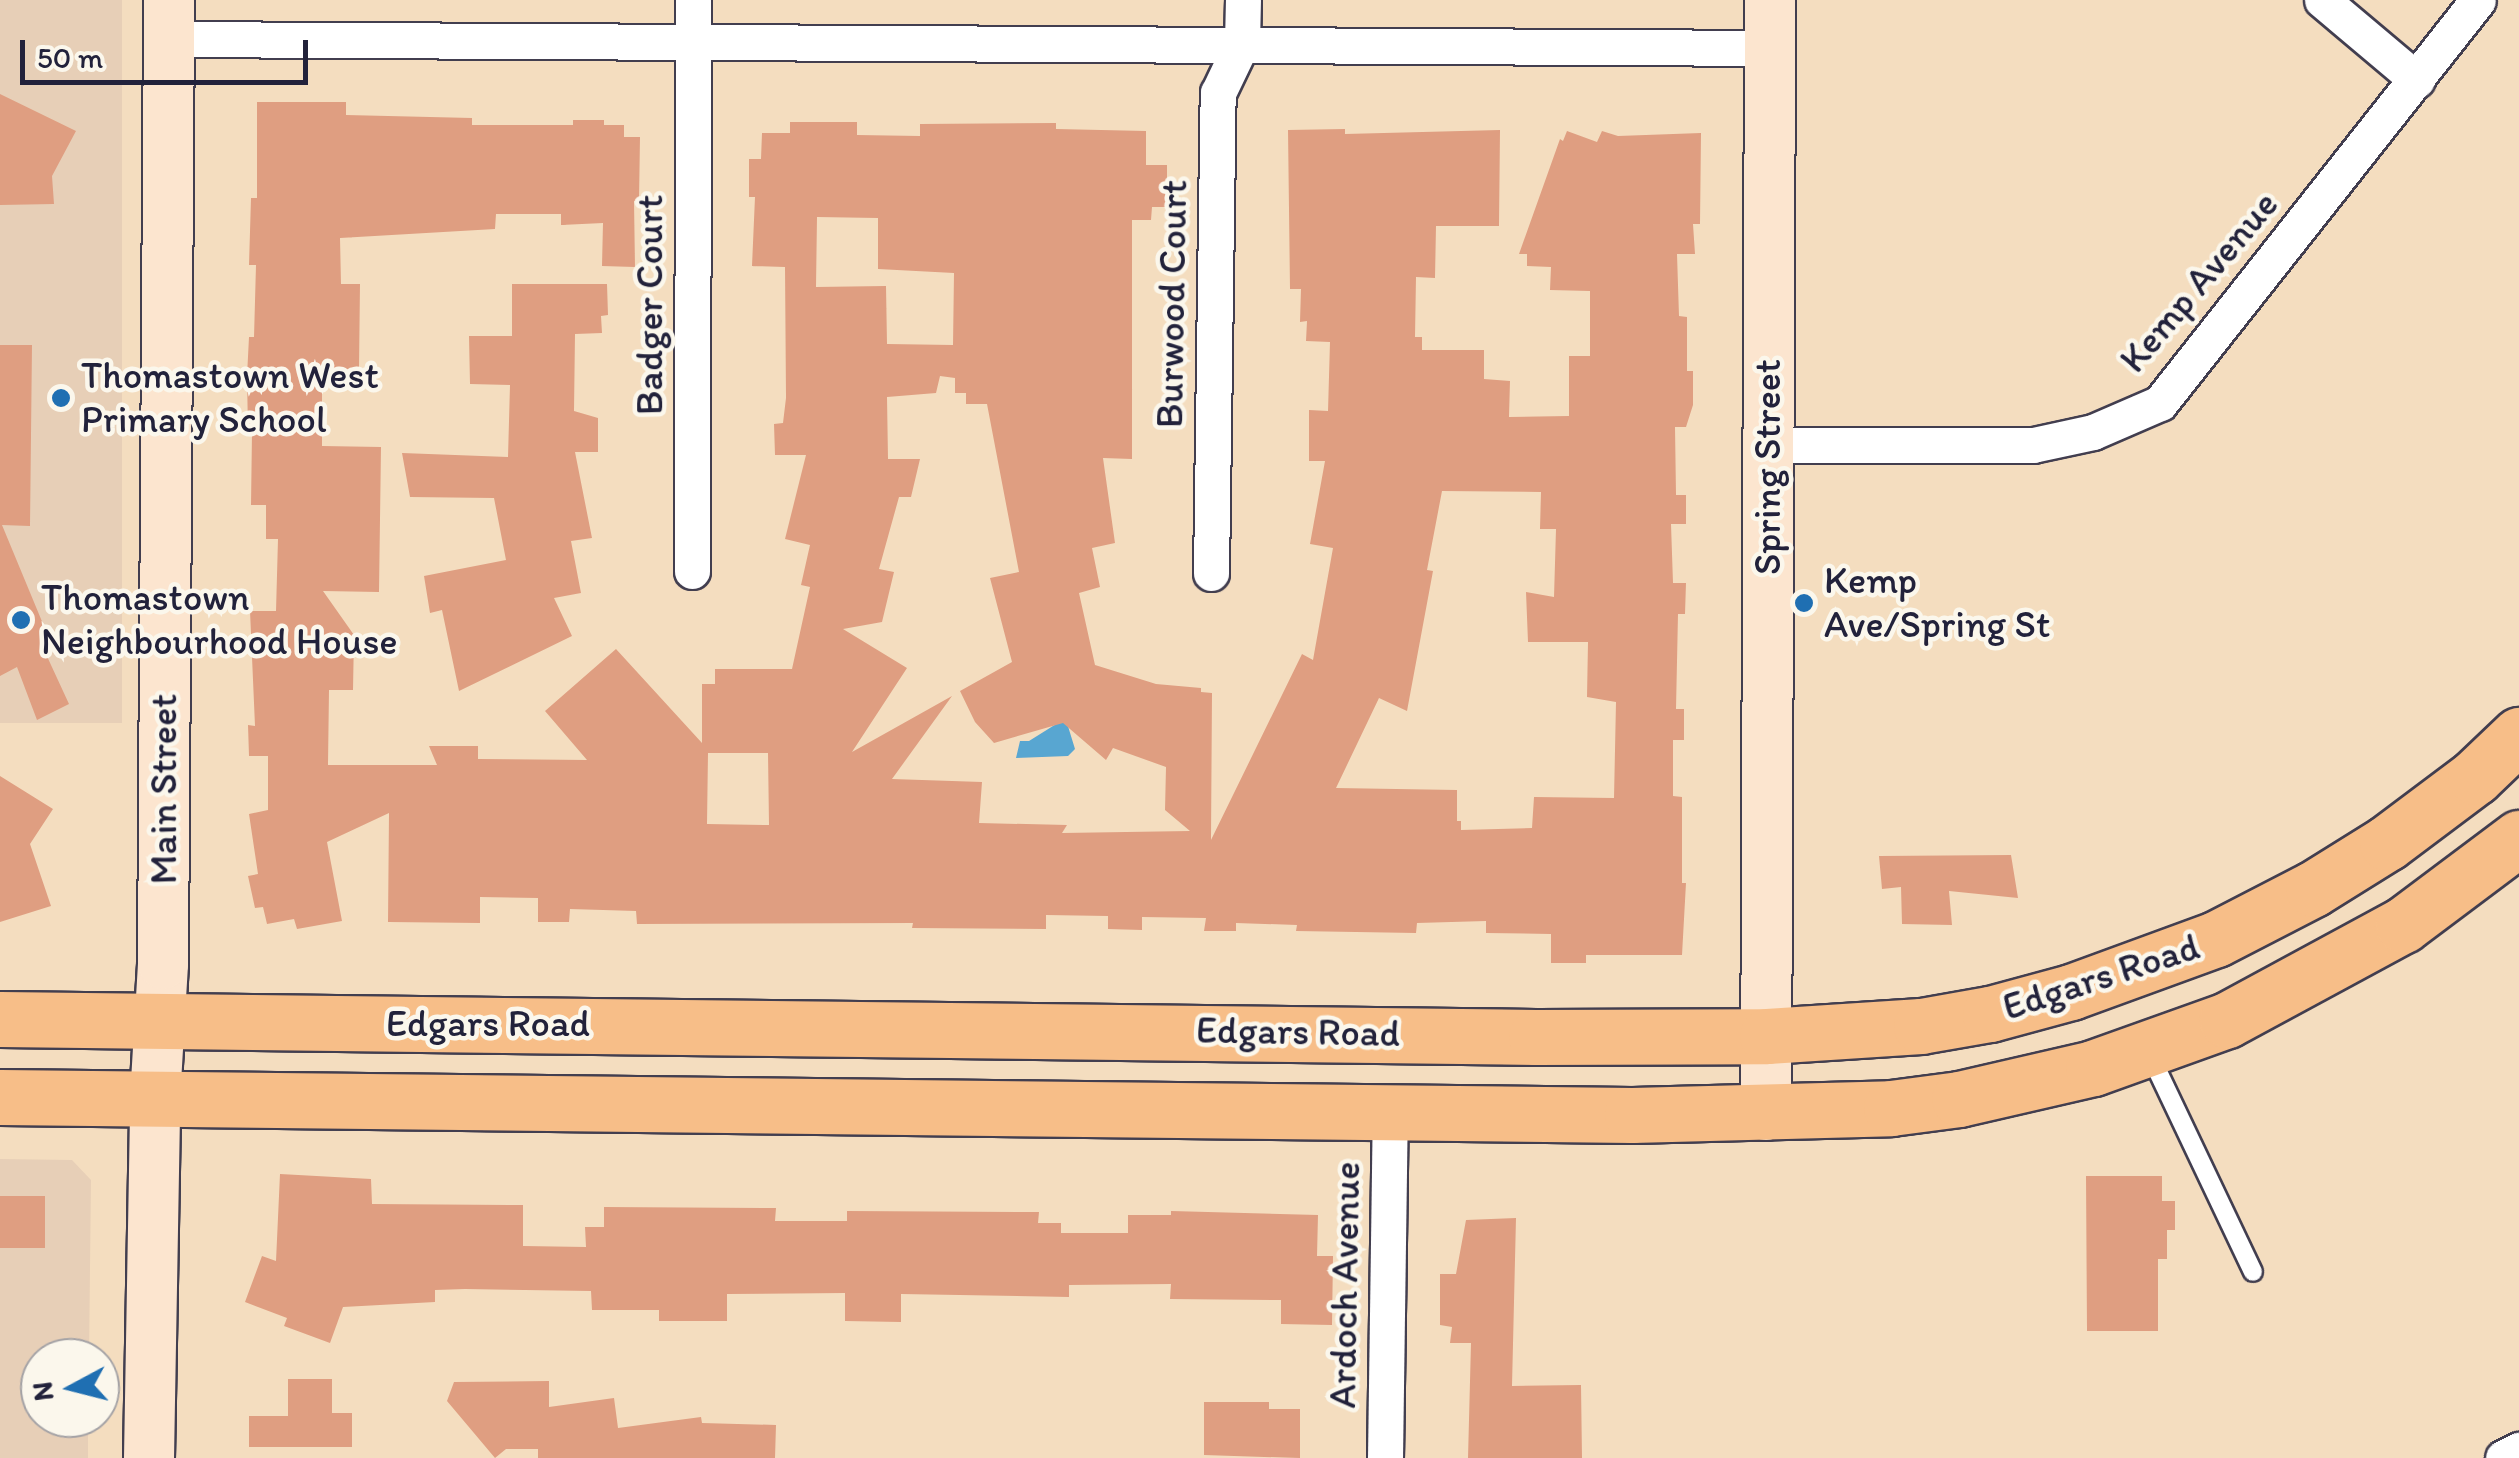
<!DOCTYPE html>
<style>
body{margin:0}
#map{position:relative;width:2519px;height:1458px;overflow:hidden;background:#f4ddbf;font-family:Itim,sans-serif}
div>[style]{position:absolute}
.built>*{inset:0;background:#e7cfb7;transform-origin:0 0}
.water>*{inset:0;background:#58a6d1}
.building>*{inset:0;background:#df9e81;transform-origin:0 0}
.roads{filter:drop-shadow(2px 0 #423e4f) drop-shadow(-2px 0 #423e4f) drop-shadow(0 2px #423e4f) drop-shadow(0 -2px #423e4f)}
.lane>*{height:18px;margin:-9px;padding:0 9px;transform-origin:9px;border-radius:9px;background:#fff}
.street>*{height:35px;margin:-17.5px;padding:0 17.5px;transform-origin:17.5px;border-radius:17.5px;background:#fff}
.secondary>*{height:50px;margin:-25px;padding:0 25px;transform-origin:25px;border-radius:25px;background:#fce5cf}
.primary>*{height:55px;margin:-27.5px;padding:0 27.5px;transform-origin:27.5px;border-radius:27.5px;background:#f7be88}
.dots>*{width:28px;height:28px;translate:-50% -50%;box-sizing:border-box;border:5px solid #fbf7ec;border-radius:50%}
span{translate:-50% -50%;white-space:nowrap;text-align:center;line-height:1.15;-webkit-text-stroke:9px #fbf7ec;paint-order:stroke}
.street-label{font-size:38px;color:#22223b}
.poi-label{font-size:38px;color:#22223b}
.left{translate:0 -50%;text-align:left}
.north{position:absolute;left:20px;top:1338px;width:100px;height:100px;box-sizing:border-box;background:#fbf7ec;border:2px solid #a4a2a5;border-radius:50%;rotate:263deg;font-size:28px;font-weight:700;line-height:40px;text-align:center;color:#22223b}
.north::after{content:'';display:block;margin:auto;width:35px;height:45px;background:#1f6fb2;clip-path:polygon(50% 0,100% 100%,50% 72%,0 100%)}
.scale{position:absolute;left:20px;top:40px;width:288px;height:45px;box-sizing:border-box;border:5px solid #22223b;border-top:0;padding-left:12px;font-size:30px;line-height:35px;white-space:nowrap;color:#22223b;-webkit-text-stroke:8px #fbf7ec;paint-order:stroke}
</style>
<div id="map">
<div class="built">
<div style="left:0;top:0;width:122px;height:723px"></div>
<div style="clip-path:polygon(0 1159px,72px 1160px,91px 1180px,89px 1358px,40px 1358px,40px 1418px,88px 1418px,88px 1458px,0 1458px)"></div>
</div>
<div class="water">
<div style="clip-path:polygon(1061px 721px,1067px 723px,1075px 749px,1068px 756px,1016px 758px,1020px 741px,1029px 741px)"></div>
</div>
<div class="building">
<div style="clip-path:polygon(0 94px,76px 131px,52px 176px,54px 204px,0 205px)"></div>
<div style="clip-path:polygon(evenodd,257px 102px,346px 102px,346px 115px,472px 118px,472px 125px,573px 125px,573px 120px,604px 120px,604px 125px,624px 125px,624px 137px,640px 137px,639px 201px,634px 201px,635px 267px,602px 266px,603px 223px,561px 225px,561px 214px,496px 214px,495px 229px,340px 238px,341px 284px,360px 284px,359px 369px,322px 369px,322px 446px,381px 447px,379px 592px,323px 591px,354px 635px,353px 690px,329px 690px,328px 765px,437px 765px,429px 746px,478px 746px,478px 759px,587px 760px,545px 711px,616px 649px,702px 743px,702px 684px,715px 684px,715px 669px,792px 669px,810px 587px,801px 585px,810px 545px,785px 539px,806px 455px,775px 455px,774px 424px,783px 423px,786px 398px,785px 267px,752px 266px,755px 197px,749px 197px,749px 159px,761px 159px,762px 133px,790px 133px,790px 122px,857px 122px,857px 135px,920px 136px,920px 124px,1056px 123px,1056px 129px,1146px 131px,1146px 165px,1167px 165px,1167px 207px,1152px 207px,1151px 220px,1132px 220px,1132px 459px,1103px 458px,1115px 543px,1092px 548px,1100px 587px,1079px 593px,1095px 665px,1156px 684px,1201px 688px,1201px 692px,1212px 693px,1211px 840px,1302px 654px,1313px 660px,1333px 548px,1310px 544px,1325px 461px,1309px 461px,1309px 410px,1328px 411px,1330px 342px,1306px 341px,1307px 321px,1300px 322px,1301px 289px,1290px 289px,1288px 130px,1345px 129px,1345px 134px,1500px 130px,1499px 226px,1436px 226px,1435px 278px,1416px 277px,1415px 337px,1422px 337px,1422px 350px,1484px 350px,1484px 379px,1510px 381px,1509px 417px,1569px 416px,1569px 356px,1590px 356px,1590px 291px,1550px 290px,1551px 267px,1527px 266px,1527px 254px,1519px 254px,1560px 139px,1563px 141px,1567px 131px,1597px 142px,1602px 131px,1618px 136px,1701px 133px,1700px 224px,1693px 224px,1695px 254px,1677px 254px,1679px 316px,1687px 317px,1687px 371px,1693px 371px,1693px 405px,1686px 427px,1675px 427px,1676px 495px,1686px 495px,1686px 524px,1671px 524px,1673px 583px,1686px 583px,1685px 614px,1678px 614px,1676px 709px,1684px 709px,1684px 740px,1673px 740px,1673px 796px,1682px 797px,1682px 883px,1686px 883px,1682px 955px,1586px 955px,1586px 963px,1551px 963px,1551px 934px,1486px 933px,1486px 921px,1417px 923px,1416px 933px,1296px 931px,1297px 925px,1236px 923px,1236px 931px,1204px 931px,1206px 918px,1142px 917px,1142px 930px,1108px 929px,1108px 916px,1046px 915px,1046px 929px,912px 928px,913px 923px,637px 924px,636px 911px,570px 909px,569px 922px,538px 922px,538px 898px,480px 897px,480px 923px,388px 922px,389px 813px,327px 842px,342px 921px,297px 929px,294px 919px,267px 924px,263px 907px,255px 908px,248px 876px,258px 874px,249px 814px,268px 810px,268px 756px,249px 756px,248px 725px,255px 726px,250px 611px,276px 611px,278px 539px,266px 539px,266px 505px,251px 505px,252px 432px,248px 432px,247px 376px,249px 337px,254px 337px,256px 265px,249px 265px,251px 198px,257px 198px,257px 102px,817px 217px,878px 218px,878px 269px,954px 273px,953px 345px,887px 344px,886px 286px,816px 287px,817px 217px,257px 102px,940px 376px,955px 378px,955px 393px,966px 393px,966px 404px,987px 404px,1019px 572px,990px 578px,1012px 662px,960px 691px,975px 722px,994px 743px,1063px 723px,1106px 760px,1113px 748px,1166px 767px,1165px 810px,1190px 831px,1062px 833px,1067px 825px,979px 823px,982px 782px,892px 779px,952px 696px,852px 752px,907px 668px,843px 629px,882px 622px,894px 572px,879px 569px,899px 497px,911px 497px,920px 459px,888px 459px,887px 397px,936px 393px,940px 376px,257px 102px,1442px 491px,1541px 492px,1540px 529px,1556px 529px,1554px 597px,1526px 592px,1528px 642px,1588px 642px,1587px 697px,1616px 702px,1614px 798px,1534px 797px,1532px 828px,1461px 830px,1461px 821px,1457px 821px,1457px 790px,1336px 788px,1379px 698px,1407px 711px,1433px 571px,1427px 570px,1442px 491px,257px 102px,708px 753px,768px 753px,769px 825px,707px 824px,708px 753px)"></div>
<div style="clip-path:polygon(512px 284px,607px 284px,608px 315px,601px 316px,602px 333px,575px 334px,574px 411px,598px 418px,598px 452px,575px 452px,592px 538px,571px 541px,581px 593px,554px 598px,572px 636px,459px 691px,442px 610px,430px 613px,424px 576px,506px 560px,494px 498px,410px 497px,402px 453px,508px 457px,510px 385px,470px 384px,469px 336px,512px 336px)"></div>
<div style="clip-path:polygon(0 345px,32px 345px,30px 526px,2px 525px,53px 648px,45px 652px,69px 704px,37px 720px,17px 667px,0 676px)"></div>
<div style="clip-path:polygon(0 776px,53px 809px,30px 844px,51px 906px,0 922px)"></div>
<div style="clip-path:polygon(2011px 855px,2018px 898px,1949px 891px,1952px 925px,1902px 924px,1901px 887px,1882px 889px,1879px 856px)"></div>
<div style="clip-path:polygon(280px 1174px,371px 1179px,372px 1204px,523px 1205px,523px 1246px,586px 1247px,585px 1227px,604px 1227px,604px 1207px,776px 1208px,775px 1221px,847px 1221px,847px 1211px,1039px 1212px,1038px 1223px,1061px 1223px,1061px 1233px,1128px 1233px,1128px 1215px,1171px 1215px,1171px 1211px,1318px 1215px,1317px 1256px,1333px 1256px,1332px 1325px,1281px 1324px,1281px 1300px,1170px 1299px,1171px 1284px,1069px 1285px,1069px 1297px,901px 1294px,901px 1322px,845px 1321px,845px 1293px,727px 1294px,727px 1321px,659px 1321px,659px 1310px,592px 1310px,591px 1291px,465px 1289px,435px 1290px,435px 1302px,343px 1307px,330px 1343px,284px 1326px,287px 1318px,245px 1302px,262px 1256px,276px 1261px)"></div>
<div style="clip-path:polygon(2086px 1176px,2162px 1176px,2162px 1201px,2175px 1201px,2175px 1230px,2167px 1230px,2167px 1259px,2158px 1259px,2158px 1331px,2087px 1331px)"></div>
<div style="left:0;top:1196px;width:45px;height:52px"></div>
<div style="clip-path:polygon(1516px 1218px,1512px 1386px,1581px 1385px,1582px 1458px,1468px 1458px,1471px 1343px,1450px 1343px,1452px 1327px,1440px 1325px,1440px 1274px,1456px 1274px,1466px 1220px)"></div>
<div style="clip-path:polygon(288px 1379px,332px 1379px,332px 1413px,352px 1413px,352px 1447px,249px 1447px,249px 1416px,288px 1416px)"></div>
<div style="clip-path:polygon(549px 1381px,549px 1407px,614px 1398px,618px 1428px,701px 1417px,702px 1423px,776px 1425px,775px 1458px,538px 1458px,538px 1449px,506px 1449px,495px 1458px,447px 1401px,454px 1382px)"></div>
<div style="clip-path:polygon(1204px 1402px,1269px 1402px,1269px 1409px,1300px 1409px,1300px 1458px,1204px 1455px)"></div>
</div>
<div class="roads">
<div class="lane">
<div style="left:2150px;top:1055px;width:240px;rotate:64.6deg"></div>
</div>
<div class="street">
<div style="left:2322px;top:0;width:124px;rotate:40.1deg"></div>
<div style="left:169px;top:39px;width:1601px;rotate:0.32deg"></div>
<div style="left:1769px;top:445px;width:264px"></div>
<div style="left:2033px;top:445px;width:61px;rotate:-12.2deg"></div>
<div style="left:2093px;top:432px;width:73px;rotate:-23.4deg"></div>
<div style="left:2160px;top:403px;width:513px;rotate:-51.72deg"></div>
<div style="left:692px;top:571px;width:571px;rotate:-89.9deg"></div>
<div style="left:1211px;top:573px;width:480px;rotate:-89.2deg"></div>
<div style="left:1218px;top:93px;width:55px;rotate:-64.4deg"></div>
<div style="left:1242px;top:43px;width:43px;rotate:-88.7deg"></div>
<div style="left:1385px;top:1458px;width:346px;rotate:-89.2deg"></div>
<div style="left:2503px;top:1458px;width:18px;rotate:-27deg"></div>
</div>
<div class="secondary">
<div style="left:1766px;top:1115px;width:1115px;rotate:-89.79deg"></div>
<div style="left:149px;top:1458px;width:359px;rotate:-89deg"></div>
<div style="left:155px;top:1099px;width:135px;rotate:-86.6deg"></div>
<div style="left:163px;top:964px;width:964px;rotate:-89.64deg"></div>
</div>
<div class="primary">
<div style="left:0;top:1019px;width:1536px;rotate:0.67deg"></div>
<div style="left:1536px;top:1037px;width:231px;rotate:-0.2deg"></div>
<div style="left:1767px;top:1036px;width:154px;rotate:-3.7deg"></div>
<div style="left:1921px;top:1026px;width:70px;rotate:-9.9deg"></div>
<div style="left:1990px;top:1014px;width:84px;rotate:-15.2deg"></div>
<div style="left:2071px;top:992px;width:154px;rotate:-20.1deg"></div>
<div style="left:2216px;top:939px;width:109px;rotate:-27.3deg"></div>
<div style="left:2313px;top:889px;width:87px;rotate:-31.9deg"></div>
<div style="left:2387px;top:843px;width:110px;rotate:-36.9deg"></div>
<div style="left:2475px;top:777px;width:61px;rotate:-43.7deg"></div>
<div style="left:0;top:1097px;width:1632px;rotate:0.63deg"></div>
<div style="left:1632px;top:1115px;width:259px;rotate:-1.5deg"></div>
<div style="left:1891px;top:1108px;width:69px;rotate:-7.5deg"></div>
<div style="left:1959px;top:1099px;width:138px;rotate:-13deg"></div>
<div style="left:2093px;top:1068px;width:142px;rotate:-19.7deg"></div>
<div style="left:2227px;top:1020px;width:200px;rotate:-28.4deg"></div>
<div style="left:2403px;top:925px;width:145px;rotate:-36.9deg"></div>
</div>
</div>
<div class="dots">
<div style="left:61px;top:398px;background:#1f6fb2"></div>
<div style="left:1804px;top:603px;background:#1f6fb2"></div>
<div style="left:21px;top:620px;background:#1f6fb2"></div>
</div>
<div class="street-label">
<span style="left:2199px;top:282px;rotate:-50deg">Kemp Avenue</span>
<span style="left:1172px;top:304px;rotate:-89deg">Burwood Court</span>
<span style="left:650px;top:305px;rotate:-90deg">Badger Court</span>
<span style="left:1768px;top:467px;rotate:-90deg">Spring Street</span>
<span style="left:164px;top:789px;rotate:-90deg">Main Street</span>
<span style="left:2101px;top:977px;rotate:-18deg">Edgars Road</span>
<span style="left:488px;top:1024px">Edgars Road</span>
<span style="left:1298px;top:1032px;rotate:1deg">Edgars Road</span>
<span style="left:1345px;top:1285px;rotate:-89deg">Ardoch Avenue</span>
</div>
<div class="poi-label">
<span class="left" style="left:81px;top:398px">Thomastown West<br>Primary School</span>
<span class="left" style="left:1824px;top:603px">Kemp<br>Ave/Spring St</span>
<span class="left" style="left:41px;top:620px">Thomastown<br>Neighbourhood House</span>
</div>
<div class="north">N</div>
<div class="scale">50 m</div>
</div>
